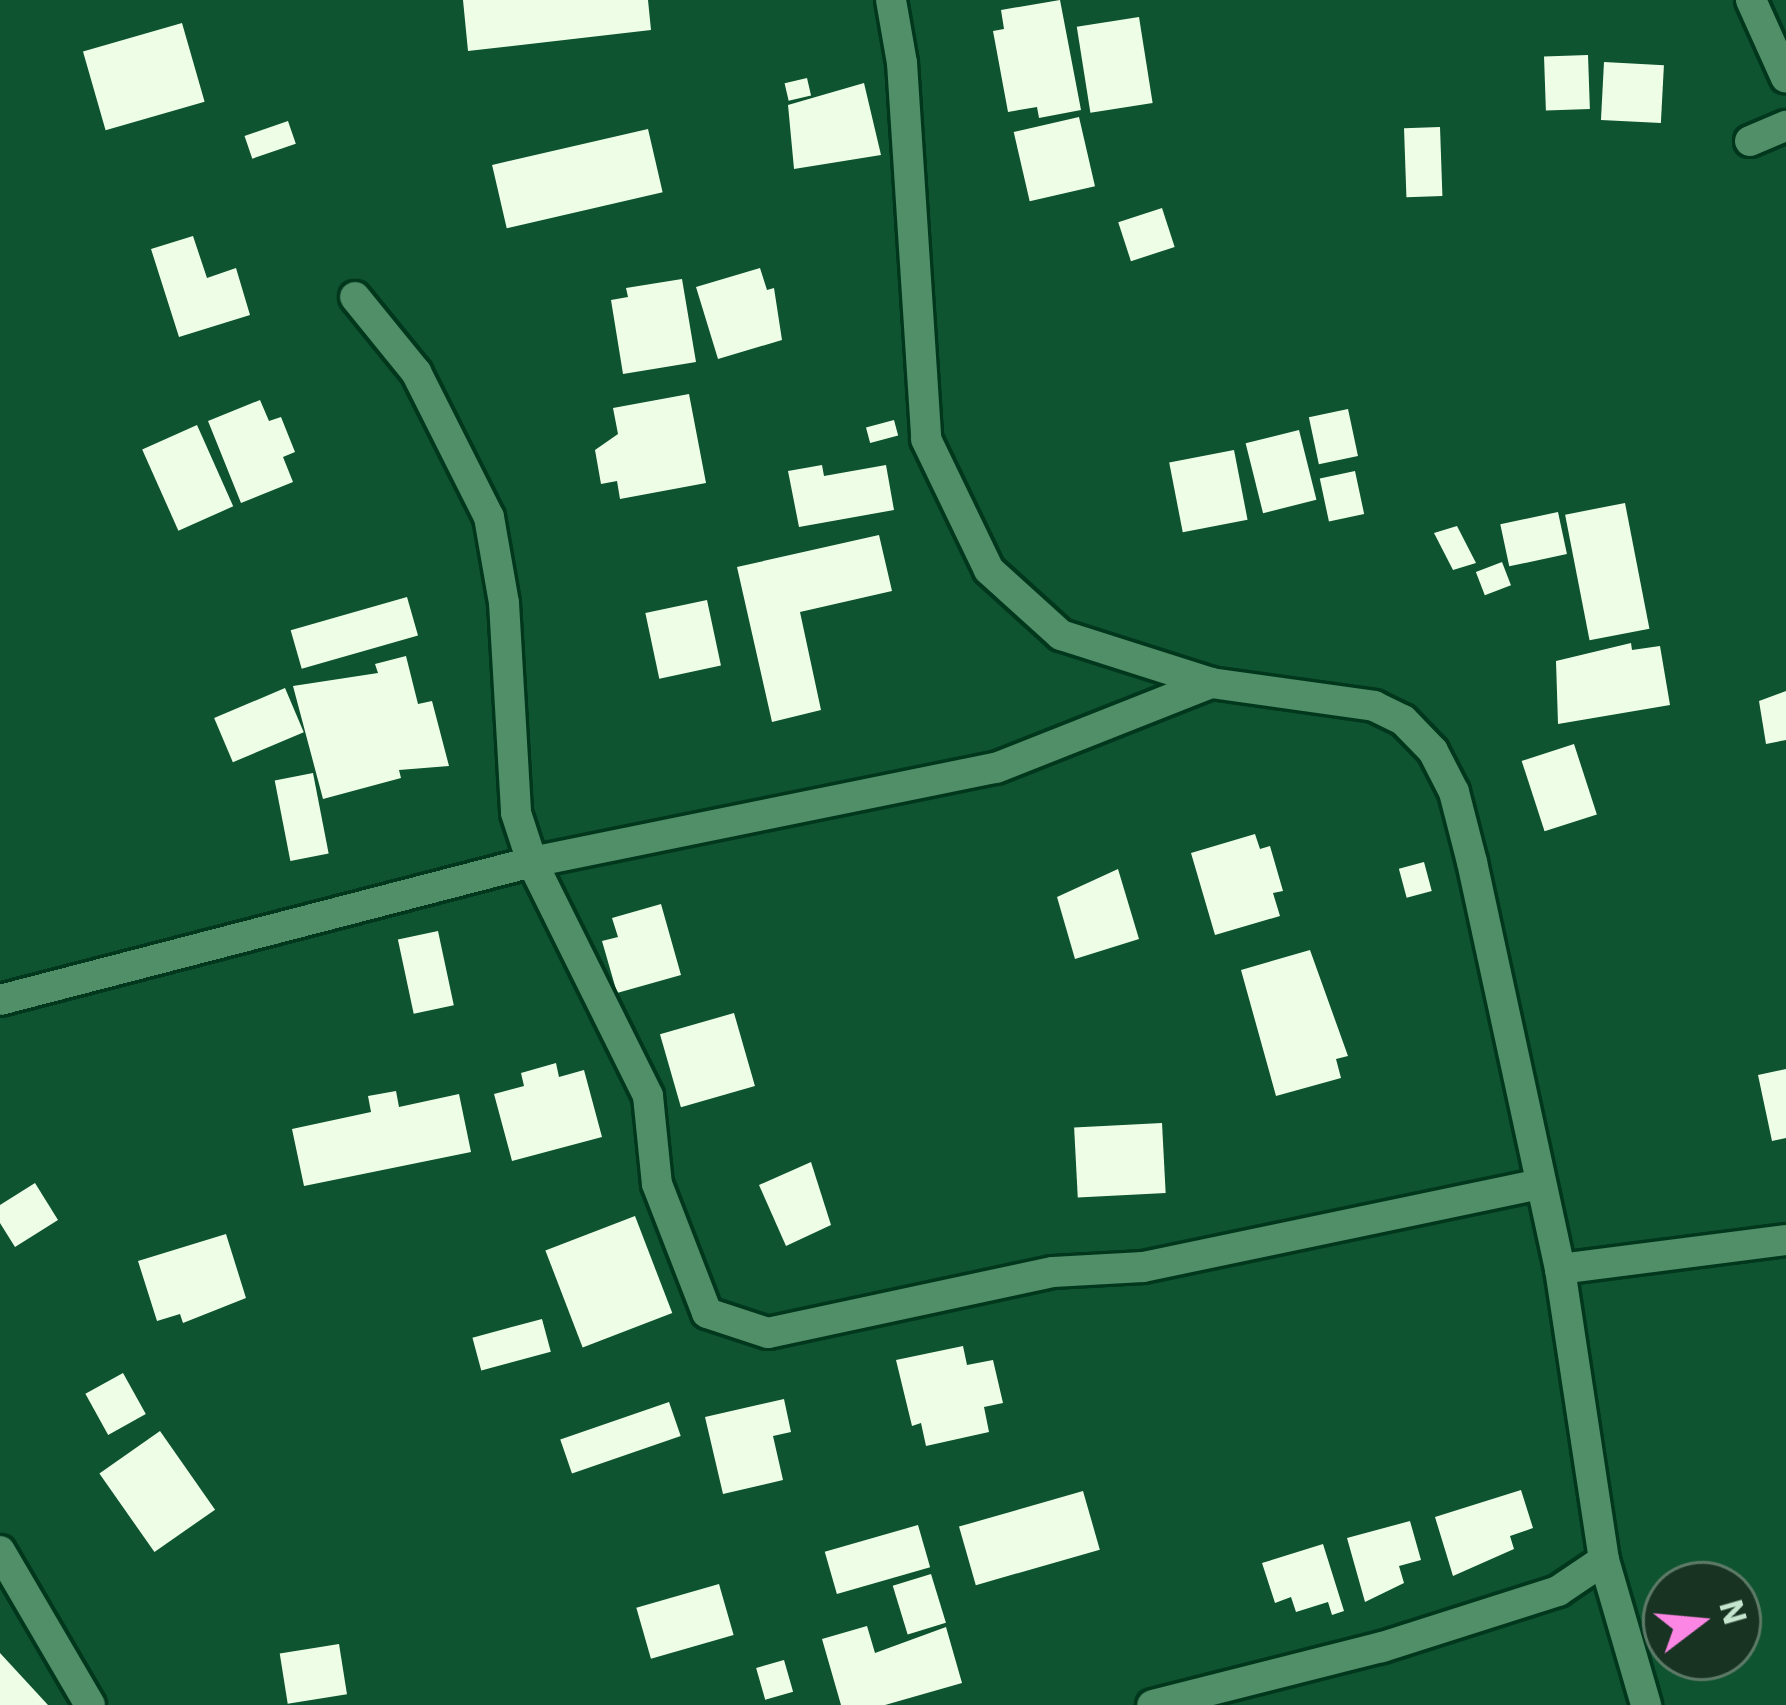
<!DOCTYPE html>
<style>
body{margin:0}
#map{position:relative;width:1786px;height:1705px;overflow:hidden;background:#0e5430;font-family:"IBM Plex Sans",sans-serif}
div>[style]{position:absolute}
.building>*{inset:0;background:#eefee6;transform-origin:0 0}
.roads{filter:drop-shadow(3px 0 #01371c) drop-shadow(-3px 0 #01371c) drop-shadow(0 3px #01371c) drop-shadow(0 -3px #01371c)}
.street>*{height:30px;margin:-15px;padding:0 15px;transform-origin:15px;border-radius:15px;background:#508f67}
span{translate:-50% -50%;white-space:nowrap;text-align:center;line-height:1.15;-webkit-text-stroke:12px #183322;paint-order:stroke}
.north{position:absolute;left:1642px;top:1561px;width:120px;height:120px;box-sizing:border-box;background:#183322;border:3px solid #5d7a67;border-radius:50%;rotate:74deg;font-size:33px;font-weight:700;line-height:48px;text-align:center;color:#c5e5cf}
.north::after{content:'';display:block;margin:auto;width:42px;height:54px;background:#fc86e4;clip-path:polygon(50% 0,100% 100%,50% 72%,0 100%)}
</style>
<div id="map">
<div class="building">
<div style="clip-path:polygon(463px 0,648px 0,651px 30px,468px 51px)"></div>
<div style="clip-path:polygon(1060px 0,1081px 110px,1039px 118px,1037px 107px,1008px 112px,993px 31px,1004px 29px,1001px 10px)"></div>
<div style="left:1139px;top:17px;width:87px;height:63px;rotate:81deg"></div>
<div style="left:182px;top:23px;width:82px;height:103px;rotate:74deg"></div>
<div style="left:1588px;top:55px;width:54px;height:44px;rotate:88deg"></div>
<div style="left:1604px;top:62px;width:60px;height:58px;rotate:3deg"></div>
<div style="left:807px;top:78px;width:18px;height:23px;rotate:77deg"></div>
<div style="clip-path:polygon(864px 83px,881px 155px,794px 169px,788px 105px)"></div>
<div style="left:1079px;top:117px;width:71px;height:67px;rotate:77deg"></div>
<div style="left:288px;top:121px;width:24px;height:46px;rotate:71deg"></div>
<div style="left:1440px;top:127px;width:69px;height:36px;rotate:88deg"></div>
<div style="left:648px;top:129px;width:65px;height:160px;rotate:77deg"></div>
<div style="left:1162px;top:208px;width:41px;height:46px;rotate:72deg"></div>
<div style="clip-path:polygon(193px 236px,207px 278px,236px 268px,250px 315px,179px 337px,151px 249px)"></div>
<div style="clip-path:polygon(760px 268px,767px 290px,774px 288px,782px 340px,718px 359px,696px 287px)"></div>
<div style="clip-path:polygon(682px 279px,696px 362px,623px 374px,611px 300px,628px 297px,626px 288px)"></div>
<div style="clip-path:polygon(689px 394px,706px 483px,620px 499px,617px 481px,601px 484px,595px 450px,618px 434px,613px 408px)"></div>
<div style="clip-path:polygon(260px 400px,269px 421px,281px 417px,295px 452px,283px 457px,293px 482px,241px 503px,208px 421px)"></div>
<div style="left:1348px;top:409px;width:48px;height:40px;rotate:78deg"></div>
<div style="left:894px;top:420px;width:16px;height:29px;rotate:75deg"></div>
<div style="left:197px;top:425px;width:89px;height:60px;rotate:66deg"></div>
<div style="left:1299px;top:430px;width:72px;height:55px;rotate:76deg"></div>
<div style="left:1234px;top:450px;width:71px;height:66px;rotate:79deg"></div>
<div style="clip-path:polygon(822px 465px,824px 476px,886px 465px,894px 510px,799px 527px,788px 471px)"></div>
<div style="left:1355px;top:471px;width:44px;height:36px;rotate:78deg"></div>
<div style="left:1625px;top:503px;width:128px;height:61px;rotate:79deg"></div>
<div style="left:1558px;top:512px;width:43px;height:59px;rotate:78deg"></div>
<div style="clip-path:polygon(1457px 526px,1476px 563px,1453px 570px,1434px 533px)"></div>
<div style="clip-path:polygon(879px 535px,892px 591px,800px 612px,821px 710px,772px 722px,737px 567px)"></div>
<div style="left:1502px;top:562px;width:25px;height:28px;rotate:69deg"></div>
<div style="left:407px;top:597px;width:40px;height:121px;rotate:74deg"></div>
<div style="left:707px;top:600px;width:67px;height:63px;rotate:78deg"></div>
<div style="clip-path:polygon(1631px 643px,1632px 650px,1660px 646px,1670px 705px,1558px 724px,1556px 661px)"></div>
<div style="clip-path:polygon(406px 656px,418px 704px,432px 701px,449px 766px,399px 770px,401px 778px,323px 799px,293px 686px,378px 673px,375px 664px)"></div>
<div style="left:285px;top:688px;width:48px;height:77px;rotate:67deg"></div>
<div style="clip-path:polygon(1786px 691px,1786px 740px,1766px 744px,1759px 701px)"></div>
<div style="left:1574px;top:744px;width:74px;height:55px;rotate:72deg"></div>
<div style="left:313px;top:773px;width:82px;height:39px;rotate:79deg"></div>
<div style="clip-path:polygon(1255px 834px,1260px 849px,1270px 846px,1283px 891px,1273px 893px,1280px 916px,1215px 935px,1191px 853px)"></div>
<div style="left:1424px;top:862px;width:30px;height:26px;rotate:75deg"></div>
<div style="clip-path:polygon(1118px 869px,1139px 939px,1075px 959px,1057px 897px)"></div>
<div style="clip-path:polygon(661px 904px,681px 975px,617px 993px,602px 941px,618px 937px,612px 918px)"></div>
<div style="left:438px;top:931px;width:76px;height:41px;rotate:78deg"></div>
<div style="clip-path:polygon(1310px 950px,1348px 1056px,1336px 1059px,1341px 1078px,1276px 1096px,1241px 970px)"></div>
<div style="left:734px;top:1013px;width:76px;height:77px;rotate:74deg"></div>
<div style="clip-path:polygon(556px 1063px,559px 1077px,584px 1070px,602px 1137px,512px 1161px,494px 1094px,524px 1086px,521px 1073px)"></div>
<div style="clip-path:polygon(1786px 1069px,1786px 1138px,1772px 1141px,1758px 1075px)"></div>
<div style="clip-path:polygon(396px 1091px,399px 1107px,459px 1094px,471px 1152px,304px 1186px,292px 1129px,371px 1112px,368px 1096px)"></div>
<div style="left:1162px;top:1123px;width:70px;height:88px;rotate:87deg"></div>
<div style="clip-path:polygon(811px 1162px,831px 1225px,786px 1246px,759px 1185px)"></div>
<div style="clip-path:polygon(35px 1183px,58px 1220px,15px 1247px,0 1223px,0 1205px)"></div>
<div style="left:635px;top:1216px;width:104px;height:96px;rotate:69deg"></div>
<div style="clip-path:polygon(226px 1234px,246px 1298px,183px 1323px,180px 1314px,157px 1321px,138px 1261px)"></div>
<div style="left:542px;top:1319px;width:34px;height:72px;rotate:75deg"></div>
<div style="clip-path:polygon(963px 1346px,967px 1365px,993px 1360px,1003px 1403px,984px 1407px,989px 1432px,926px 1446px,921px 1423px,912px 1426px,896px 1360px)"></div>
<div style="left:123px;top:1373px;width:47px;height:43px;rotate:61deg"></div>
<div style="clip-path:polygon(784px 1399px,791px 1432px,773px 1436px,783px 1480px,723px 1494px,705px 1417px)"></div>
<div style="left:669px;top:1402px;width:36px;height:115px;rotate:71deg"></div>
<div style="left:160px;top:1431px;width:96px;height:74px;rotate:55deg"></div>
<div style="clip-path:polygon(1521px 1490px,1533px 1528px,1510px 1536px,1514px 1549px,1453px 1576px,1435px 1517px)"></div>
<div style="left:1083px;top:1491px;width:61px;height:129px;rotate:74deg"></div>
<div style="clip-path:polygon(1410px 1521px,1421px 1560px,1399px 1566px,1404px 1583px,1365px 1602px,1347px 1538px)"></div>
<div style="left:918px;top:1525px;width:44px;height:97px;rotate:74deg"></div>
<div style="clip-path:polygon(1323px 1544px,1344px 1611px,1332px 1615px,1328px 1602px,1296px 1612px,1291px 1597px,1275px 1603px,1262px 1563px)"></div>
<div style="left:931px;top:1574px;width:51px;height:40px;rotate:73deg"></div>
<div style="left:719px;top:1584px;width:53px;height:86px;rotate:74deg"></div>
<div style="clip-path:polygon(867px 1626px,875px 1653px,946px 1627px,962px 1683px,885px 1705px,841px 1705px,822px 1639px)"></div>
<div style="left:339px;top:1644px;width:51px;height:60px;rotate:81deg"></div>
<div style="clip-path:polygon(0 1653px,48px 1705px,0 1705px)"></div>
<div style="left:784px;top:1660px;width:33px;height:29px;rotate:74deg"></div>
</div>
<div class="roads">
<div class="street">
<div style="left:891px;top:0;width:64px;rotate:80.1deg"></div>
<div style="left:902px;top:63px;width:377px;rotate:86.3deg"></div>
<div style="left:926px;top:439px;width:145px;rotate:64.3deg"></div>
<div style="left:989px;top:570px;width:97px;rotate:42.1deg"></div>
<div style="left:1061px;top:635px;width:157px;rotate:17.7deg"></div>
<div style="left:1211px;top:683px;width:165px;rotate:8deg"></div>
<div style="left:1374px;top:706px;width:32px;rotate:26deg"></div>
<div style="left:1403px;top:720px;width:43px;rotate:45.9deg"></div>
<div style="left:1433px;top:751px;width:46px;rotate:62.9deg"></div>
<div style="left:1454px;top:792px;width:72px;rotate:75.6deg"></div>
<div style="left:1472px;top:862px;width:416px;rotate:77.8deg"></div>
<div style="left:1560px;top:1269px;width:294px;rotate:81.4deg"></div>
<div style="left:1604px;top:1560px;width:55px;rotate:146deg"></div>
<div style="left:1558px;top:1591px;width:185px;rotate:162.3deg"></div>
<div style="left:1382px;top:1647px;width:237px;rotate:165.8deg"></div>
<div style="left:1751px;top:0;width:85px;rotate:65.8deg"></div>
<div style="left:1750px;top:141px;width:39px;rotate:-23deg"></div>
<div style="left:355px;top:297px;width:97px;rotate:50.9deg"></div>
<div style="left:416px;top:372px;width:162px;rotate:63.3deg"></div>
<div style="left:489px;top:517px;width:87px;rotate:80.1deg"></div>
<div style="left:504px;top:603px;width:210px;rotate:86.7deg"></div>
<div style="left:516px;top:813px;width:52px;rotate:71.9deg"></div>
<div style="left:532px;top:862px;width:261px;rotate:63.6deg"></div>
<div style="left:648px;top:1096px;width:88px;rotate:84.2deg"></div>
<div style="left:657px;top:1184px;width:138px;rotate:68.8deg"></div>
<div style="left:707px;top:1313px;width:64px;rotate:18.2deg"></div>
<div style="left:768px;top:1333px;width:291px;rotate:-12.1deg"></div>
<div style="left:1053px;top:1272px;width:90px;rotate:-3.2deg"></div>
<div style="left:1143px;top:1267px;width:406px;rotate:-11.8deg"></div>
<div style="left:0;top:1000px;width:550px;rotate:-14.54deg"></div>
<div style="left:532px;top:862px;width:473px;rotate:-11.5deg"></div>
<div style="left:996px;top:768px;width:231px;rotate:-21.6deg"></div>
<div style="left:1560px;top:1269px;width:228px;rotate:-7.3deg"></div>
<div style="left:0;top:1551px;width:178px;rotate:59.7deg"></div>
<div style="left:1604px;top:1560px;width:151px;rotate:73.8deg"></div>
</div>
</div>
<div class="north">N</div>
</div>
